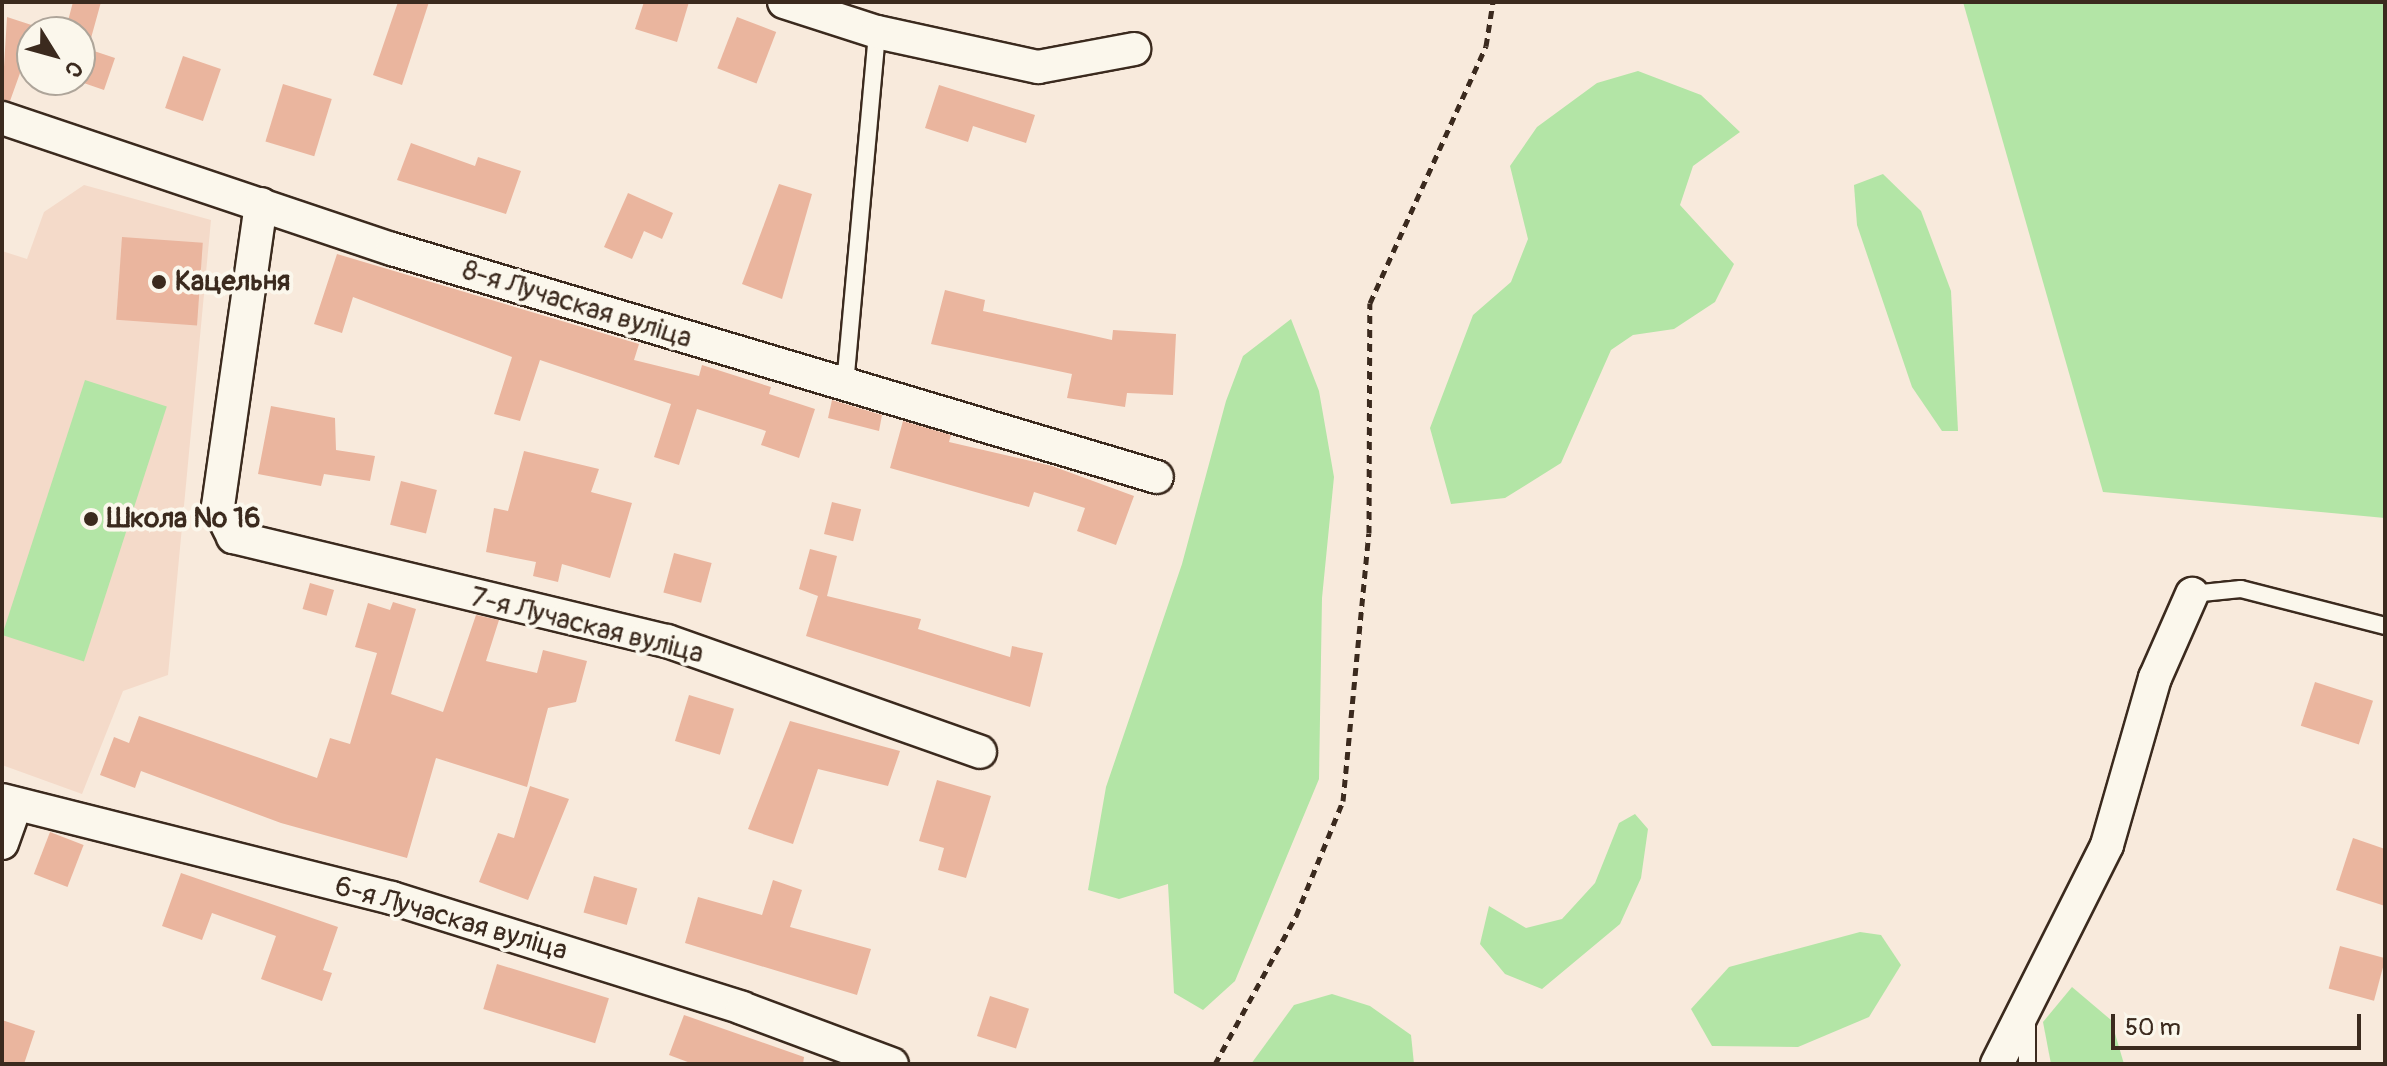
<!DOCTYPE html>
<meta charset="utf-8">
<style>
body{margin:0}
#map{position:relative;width:2387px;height:1066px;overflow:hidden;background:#f8eadc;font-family:Pangolin,sans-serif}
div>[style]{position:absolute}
.built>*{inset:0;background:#f4dac9}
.green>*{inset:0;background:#b3e5a6;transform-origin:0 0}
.building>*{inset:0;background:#eab59e;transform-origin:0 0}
.path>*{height:5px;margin-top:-2.5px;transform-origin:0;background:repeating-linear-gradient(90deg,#3b2a1e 0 8px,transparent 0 14px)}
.roads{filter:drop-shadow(2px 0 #3b2a1e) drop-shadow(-2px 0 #3b2a1e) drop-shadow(0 2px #3b2a1e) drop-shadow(0 -2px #3b2a1e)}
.lane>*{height:16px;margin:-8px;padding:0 8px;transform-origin:8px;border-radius:8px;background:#fbf7ec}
.street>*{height:32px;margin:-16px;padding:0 16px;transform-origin:16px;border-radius:16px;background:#fbf7ec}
.dots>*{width:22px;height:22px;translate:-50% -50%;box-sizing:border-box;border:4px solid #fbf7ec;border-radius:50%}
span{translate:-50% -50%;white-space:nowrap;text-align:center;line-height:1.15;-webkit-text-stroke:8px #fbf7ec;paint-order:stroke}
.poi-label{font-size:28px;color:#3b2a1e;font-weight:700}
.left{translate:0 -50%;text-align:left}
.street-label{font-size:28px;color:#3b2a1e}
.frame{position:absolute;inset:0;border:4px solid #3b2a1e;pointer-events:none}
.north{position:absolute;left:16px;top:16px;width:80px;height:80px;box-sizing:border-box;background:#fbf7ec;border:2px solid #aea59a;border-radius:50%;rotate:127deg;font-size:22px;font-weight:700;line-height:32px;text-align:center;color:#3b2a1e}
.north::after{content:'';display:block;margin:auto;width:28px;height:36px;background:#3b2a1e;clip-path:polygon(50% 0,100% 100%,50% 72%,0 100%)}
.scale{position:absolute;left:2111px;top:1014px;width:250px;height:36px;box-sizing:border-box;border:4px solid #3b2a1e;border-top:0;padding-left:10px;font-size:24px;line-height:28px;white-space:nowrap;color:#3b2a1e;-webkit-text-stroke:6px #fbf7ec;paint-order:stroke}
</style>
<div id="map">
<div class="built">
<div style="clip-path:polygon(84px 185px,211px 220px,168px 675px,123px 691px,82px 794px,2px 765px,2px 251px,27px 259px,44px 212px)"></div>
</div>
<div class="green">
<div style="clip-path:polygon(1963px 2px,2385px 2px,2385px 518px,2103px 492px)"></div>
<div style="clip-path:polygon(1638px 71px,1701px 95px,1740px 132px,1693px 166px,1680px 205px,1734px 264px,1715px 302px,1674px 329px,1633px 335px,1611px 350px,1561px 463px,1505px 498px,1451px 504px,1430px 428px,1473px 315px,1511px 282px,1528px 239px,1510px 166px,1537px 127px,1597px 83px)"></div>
<div style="clip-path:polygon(1883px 174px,1921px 211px,1951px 291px,1958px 431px,1942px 431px,1912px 387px,1857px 225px,1854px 185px)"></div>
<div style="clip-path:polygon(1291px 319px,1319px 391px,1334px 477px,1322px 598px,1319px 779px,1235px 981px,1203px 1010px,1174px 993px,1168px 884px,1119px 899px,1088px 890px,1106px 787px,1182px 564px,1226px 401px,1243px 356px)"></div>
<div style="left:85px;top:380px;width:86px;height:268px;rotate:18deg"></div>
<div style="clip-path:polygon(1635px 814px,1648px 829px,1641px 878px,1620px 924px,1542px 989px,1505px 974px,1480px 944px,1489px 906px,1526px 928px,1562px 919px,1595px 883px,1619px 823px)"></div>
<div style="clip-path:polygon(1860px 932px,1881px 935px,1901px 965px,1869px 1017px,1798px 1047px,1712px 1046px,1691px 1009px,1729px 967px)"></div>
<div style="clip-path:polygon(2072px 987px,2111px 1020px,2124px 1064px,2051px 1064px,2043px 1022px)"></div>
<div style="clip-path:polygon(1332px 994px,1370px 1006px,1411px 1035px,1414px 1064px,1251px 1064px,1294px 1005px)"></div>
</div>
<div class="building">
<div style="clip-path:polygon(73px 2px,101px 2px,88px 49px,115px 58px,104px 90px,75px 80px,80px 32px,65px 32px)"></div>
<div style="clip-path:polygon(398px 2px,429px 2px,402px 85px,373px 75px)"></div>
<div style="clip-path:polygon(644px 2px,689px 2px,677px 42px,635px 29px)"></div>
<div style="clip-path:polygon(7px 17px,53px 32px,32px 32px,32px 65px,24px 62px,10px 101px,2px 100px)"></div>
<div style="left:737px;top:17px;width:42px;height:55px;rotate:21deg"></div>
<div style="left:183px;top:56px;width:40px;height:55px;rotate:19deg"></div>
<div style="left:283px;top:84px;width:51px;height:60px;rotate:17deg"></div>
<div style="clip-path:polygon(939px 85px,1035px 115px,1026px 143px,973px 126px,968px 142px,925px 128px)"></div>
<div style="clip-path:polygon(411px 143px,475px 166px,478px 157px,521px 171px,506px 214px,397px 180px)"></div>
<div style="clip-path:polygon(779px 184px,812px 194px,782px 299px,742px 284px)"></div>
<div style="clip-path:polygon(628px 193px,673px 213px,662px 239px,644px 231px,632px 259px,604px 247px)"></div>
<div style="left:122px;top:237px;width:81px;height:83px;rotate:4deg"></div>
<div style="clip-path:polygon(337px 254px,639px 344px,634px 360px,699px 376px,702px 365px,771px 387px,769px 394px,815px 409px,799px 458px,761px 445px,766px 431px,697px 409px,679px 465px,654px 457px,671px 404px,540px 360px,520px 421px,494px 414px,512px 357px,353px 297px,342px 333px,314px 324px)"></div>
<div style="clip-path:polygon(945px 290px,985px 300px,983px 311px,1112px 340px,1113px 330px,1176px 334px,1173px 395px,1127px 393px,1125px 407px,1067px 398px,1072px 374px,931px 344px)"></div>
<div style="clip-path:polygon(832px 400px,882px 415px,879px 431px,828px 418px)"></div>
<div style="clip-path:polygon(271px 406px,335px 418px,336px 450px,375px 456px,370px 481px,324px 474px,321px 486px,258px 474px)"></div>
<div style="clip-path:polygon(903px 421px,951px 435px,949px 442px,1052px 466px,1134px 496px,1116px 545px,1077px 531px,1085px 508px,1034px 492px,1029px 507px,890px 468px)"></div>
<div style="clip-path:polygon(524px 451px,599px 469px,591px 492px,632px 503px,610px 578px,562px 564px,558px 582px,533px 576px,536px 562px,486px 552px,494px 508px,508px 511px)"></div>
<div style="left:401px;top:481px;width:37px;height:45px;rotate:14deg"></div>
<div style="left:832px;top:502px;width:30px;height:33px;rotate:14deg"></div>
<div style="clip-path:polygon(810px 549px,837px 556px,827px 596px,921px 619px,918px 629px,1010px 657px,1012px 646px,1043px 653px,1030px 707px,806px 636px,818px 596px,799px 589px)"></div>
<div style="left:674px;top:553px;width:39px;height:41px;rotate:15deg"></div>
<div style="left:310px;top:583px;width:25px;height:27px;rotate:16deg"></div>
<div style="clip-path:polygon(393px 602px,416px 609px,391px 694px,443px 712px,476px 615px,499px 620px,486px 661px,537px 673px,543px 650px,587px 661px,576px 702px,548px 708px,527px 787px,436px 758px,407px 858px,281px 823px,141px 771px,135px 788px,100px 775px,114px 737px,129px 743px,139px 716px,317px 778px,330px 738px,350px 744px,377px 653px,355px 647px,368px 603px,390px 610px)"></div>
<div style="left:2315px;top:682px;width:61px;height:46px;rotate:18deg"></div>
<div style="left:689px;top:695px;width:47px;height:48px;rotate:17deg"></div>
<div style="clip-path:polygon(790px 721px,900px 751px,888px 786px,818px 769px,793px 844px,748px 829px)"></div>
<div style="clip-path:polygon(937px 780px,991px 796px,966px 878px,938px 870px,944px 848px,919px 841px)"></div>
<div style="clip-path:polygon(530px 786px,569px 799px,528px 900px,479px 882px,498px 833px,514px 838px)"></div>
<div style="left:50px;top:832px;width:36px;height:45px;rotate:21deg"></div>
<div style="clip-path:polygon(2353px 838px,2385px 849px,2385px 906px,2336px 890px)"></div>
<div style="clip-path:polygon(181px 873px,338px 927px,323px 970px,332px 973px,322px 1001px,261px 979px,276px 936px,212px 913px,202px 940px,162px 926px)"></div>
<div style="left:594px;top:876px;width:45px;height:38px;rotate:16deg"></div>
<div style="clip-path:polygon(773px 880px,802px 890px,790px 927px,871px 949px,857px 995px,685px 943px,698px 897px,762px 915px)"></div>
<div style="left:2340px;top:946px;width:47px;height:44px;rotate:15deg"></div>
<div style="left:497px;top:964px;width:117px;height:47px;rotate:17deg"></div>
<div style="left:990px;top:996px;width:41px;height:42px;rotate:18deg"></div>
<div style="clip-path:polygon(684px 1015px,804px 1057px,803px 1064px,693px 1064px,669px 1055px)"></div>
<div style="clip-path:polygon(2px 1020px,35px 1031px,24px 1064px,2px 1064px)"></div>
</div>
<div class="path">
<div style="left:1215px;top:1064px;width:169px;rotate:-61.3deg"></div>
<div style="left:1296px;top:916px;width:124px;rotate:-67.8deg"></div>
<div style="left:1343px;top:801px;width:269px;rotate:-84.5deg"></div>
<div style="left:1369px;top:533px;width:230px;rotate:-89.8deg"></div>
<div style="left:1370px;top:303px;width:282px;rotate:-65.7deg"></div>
<div style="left:1486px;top:46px;width:45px;rotate:-81deg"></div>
</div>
<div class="roads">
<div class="lane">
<div style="left:845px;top:385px;width:354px;rotate:-84.8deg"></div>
<div style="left:2192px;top:594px;width:49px;rotate:-5.8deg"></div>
<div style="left:2241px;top:589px;width:149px;rotate:14.4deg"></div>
<div style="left:2027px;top:1064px;width:45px;rotate:-90deg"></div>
</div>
<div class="street">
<div style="left:784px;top:2px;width:98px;rotate:17.9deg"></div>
<div style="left:877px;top:32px;width:165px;rotate:12.3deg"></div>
<div style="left:1038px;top:67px;width:98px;rotate:-10.6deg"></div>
<div style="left:2px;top:118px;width:411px;rotate:18.6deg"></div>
<div style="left:392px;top:249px;width:798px;rotate:16.6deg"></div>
<div style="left:261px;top:204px;width:306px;rotate:98.1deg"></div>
<div style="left:218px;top:507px;width:34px;rotate:63deg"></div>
<div style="left:233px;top:537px;width:446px;rotate:13.5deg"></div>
<div style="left:667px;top:641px;width:332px;rotate:19.5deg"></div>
<div style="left:2px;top:800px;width:402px;rotate:14.1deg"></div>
<div style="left:392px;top:898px;width:367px;rotate:17.4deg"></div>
<div style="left:742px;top:1008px;width:160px;rotate:20.5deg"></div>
<div style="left:2px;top:843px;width:41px;rotate:-70.3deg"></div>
<div style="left:1997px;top:1064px;width:245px;rotate:-63.3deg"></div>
<div style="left:2107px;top:845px;width:174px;rotate:-74deg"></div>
<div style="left:2155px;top:678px;width:92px;rotate:-66.2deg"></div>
</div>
</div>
<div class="dots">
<div style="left:159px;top:282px;background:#3b2a1e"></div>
<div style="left:91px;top:519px;background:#3b2a1e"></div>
</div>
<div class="poi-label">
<span class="left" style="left:175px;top:282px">Кацельня</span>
<span class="left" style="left:107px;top:519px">Школа № 16</span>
</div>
<div class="street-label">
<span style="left:577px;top:305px;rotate:17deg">8-я Лучаская вуліца</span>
<span style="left:587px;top:626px;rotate:14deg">7-я Лучаская вуліца</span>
<span style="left:451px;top:919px;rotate:16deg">6-я Лучаская вуліца</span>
</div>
<div class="frame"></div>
<div class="north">С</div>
<div class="scale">50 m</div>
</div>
